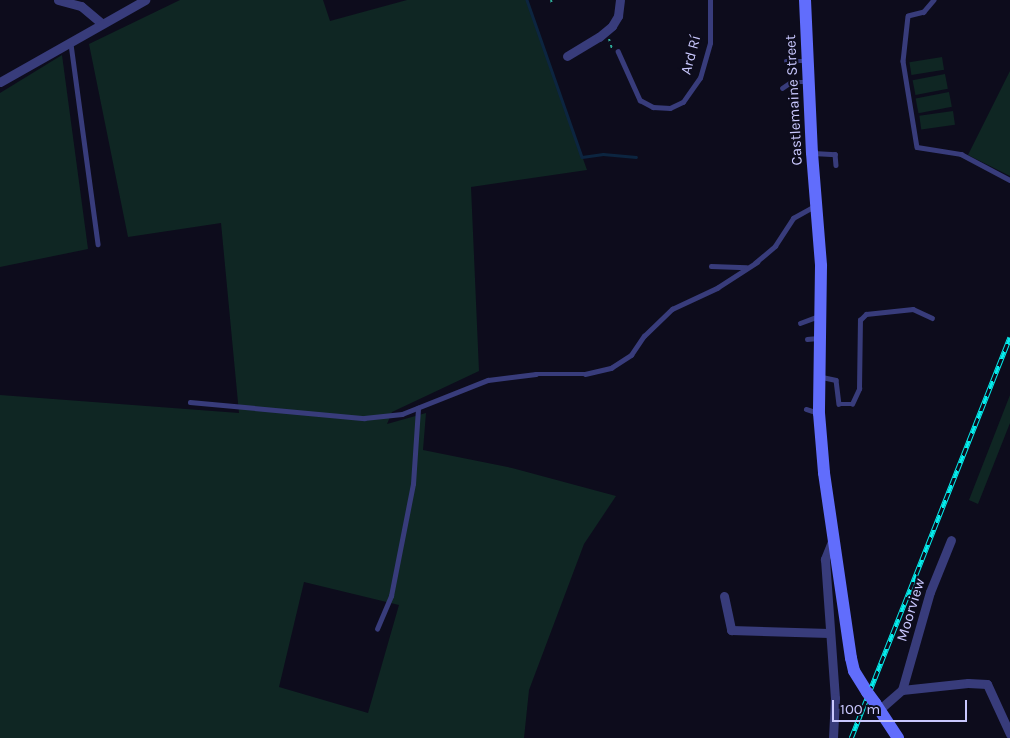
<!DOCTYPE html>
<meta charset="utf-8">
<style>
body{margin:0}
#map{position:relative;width:1010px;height:738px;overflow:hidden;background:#0d0c1c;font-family:Karla,sans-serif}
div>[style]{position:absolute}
.green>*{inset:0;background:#0f2623;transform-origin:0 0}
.stream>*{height:2.5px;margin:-1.25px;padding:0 1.25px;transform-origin:1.25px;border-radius:1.25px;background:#0c2540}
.path>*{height:2px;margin-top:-1px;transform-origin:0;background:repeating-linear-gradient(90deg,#2fab97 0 2.5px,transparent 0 6.5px)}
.service>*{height:4.5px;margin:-2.25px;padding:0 2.25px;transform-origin:2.25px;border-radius:2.25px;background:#383c7b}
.minor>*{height:9px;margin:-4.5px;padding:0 4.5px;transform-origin:4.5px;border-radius:4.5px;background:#383c7b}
.secondary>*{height:12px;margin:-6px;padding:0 6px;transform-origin:6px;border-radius:6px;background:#616dfc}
.rail>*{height:4.5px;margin-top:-2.25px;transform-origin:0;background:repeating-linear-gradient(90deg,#0d0c1c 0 8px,#05eded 0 16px);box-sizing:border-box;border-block:1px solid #05eded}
.secondary-bridge>*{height:12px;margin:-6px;padding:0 6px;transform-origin:6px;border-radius:6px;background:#616dfc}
span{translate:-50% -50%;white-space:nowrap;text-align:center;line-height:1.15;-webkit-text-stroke:4px #0d0c1c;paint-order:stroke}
.street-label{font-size:15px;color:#c9c8fe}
.scale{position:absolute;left:832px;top:700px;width:135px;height:22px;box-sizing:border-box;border:2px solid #c9c8fe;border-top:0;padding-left:6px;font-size:15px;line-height:18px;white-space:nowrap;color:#c9c8fe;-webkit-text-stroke:4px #0d0c1c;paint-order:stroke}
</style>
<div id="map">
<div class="green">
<div style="clip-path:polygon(evenodd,180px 0,323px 0,330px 21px,407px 0,527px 0,587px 170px,471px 187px,479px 371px,392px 412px,387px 424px,426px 413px,423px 450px,512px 468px,616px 496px,584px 544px,529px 690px,524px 738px,0 738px,0 395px,239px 413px,221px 223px,128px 237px,89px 44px,180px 0,304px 582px,399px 605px,368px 713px,279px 687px,304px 582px)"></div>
<div style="clip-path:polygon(62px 55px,88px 249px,0 267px,0 93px)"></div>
<div style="left:942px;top:57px;width:13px;height:33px;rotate:81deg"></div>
<div style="clip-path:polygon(1010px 71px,1010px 176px,968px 155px)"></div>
<div style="left:945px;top:74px;width:15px;height:33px;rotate:79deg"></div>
<div style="left:949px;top:92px;width:15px;height:34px;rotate:79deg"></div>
<div style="left:953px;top:111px;width:14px;height:34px;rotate:82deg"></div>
<div style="clip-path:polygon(1010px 395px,1010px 423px,978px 504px,969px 500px)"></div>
</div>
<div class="stream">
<div style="left:527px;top:0;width:166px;rotate:70.7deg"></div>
<div style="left:582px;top:157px;width:21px;rotate:-8deg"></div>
<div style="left:603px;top:154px;width:33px;rotate:5deg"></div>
</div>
<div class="path">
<div style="left:551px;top:0;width:4px;rotate:76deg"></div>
<div style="left:609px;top:39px;width:10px;rotate:73deg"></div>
</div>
<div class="service">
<div style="left:934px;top:0;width:16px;rotate:130deg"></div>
<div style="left:924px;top:12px;width:16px;rotate:166deg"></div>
<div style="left:908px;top:16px;width:45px;rotate:96.3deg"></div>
<div style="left:903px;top:61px;width:87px;rotate:80.8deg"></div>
<div style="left:917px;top:147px;width:45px;rotate:9deg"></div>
<div style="left:961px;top:154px;width:55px;rotate:28deg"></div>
<div style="left:71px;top:44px;width:202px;rotate:82.3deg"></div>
<div style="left:618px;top:51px;width:54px;rotate:65.8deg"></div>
<div style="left:640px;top:100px;width:15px;rotate:28deg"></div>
<div style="left:653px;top:107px;width:17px;rotate:3deg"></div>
<div style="left:670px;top:108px;width:14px;rotate:-25deg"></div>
<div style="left:683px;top:102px;width:29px;rotate:-55deg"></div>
<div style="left:700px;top:78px;width:36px;rotate:-74deg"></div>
<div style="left:710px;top:43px;width:43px;rotate:-90deg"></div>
<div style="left:786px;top:61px;width:21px"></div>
<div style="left:782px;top:88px;width:11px;rotate:-34deg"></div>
<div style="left:791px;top:82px;width:16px"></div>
<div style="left:813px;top:153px;width:22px;rotate:3deg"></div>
<div style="left:835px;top:154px;width:11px;rotate:85deg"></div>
<div style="left:755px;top:263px;width:26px;rotate:-40deg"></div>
<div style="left:775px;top:246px;width:33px;rotate:-57deg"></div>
<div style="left:793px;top:218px;width:25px;rotate:-29deg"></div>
<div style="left:711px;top:266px;width:35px;rotate:2deg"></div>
<div style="left:800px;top:323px;width:20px;rotate:-20deg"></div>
<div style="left:807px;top:339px;width:11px;rotate:-5deg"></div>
<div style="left:822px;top:377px;width:14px;rotate:12deg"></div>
<div style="left:836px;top:380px;width:24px;rotate:83deg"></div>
<div style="left:839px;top:404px;width:13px"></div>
<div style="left:852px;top:404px;width:17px;rotate:-65deg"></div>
<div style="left:859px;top:389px;width:69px;rotate:-89.2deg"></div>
<div style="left:860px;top:320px;width:8px;rotate:-45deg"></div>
<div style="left:866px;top:314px;width:47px;rotate:-6.1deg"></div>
<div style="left:913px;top:309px;width:21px;rotate:25deg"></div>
<div style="left:190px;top:402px;width:175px;rotate:5.3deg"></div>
<div style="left:364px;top:418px;width:38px;rotate:-6deg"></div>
<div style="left:402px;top:414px;width:92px;rotate:-21.6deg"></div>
<div style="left:488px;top:380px;width:48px;rotate:-7.1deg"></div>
<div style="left:536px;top:374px;width:49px"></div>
<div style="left:585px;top:374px;width:27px;rotate:-13deg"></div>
<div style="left:611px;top:368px;width:24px;rotate:-33deg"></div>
<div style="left:631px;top:355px;width:23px;rotate:-56deg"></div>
<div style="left:644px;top:336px;width:39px;rotate:-44deg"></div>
<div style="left:672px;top:309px;width:50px;rotate:-25deg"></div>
<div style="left:717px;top:288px;width:48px;rotate:-33deg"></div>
<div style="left:806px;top:409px;width:13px;rotate:18deg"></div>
<div style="left:377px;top:629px;width:36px;rotate:-67deg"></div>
<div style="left:391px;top:596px;width:114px;rotate:-78.9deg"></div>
<div style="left:413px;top:484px;width:76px;rotate:-86.2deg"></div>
</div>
<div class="minor">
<div style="left:58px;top:0;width:24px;rotate:15deg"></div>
<div style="left:81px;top:6px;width:26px;rotate:40deg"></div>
<div style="left:567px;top:56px;width:37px;rotate:-31deg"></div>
<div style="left:599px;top:37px;width:17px;rotate:-40deg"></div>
<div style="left:612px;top:26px;width:12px;rotate:-59deg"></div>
<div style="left:618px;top:16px;width:16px;rotate:-83deg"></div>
<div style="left:0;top:82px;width:167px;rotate:-29.5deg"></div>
<div style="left:833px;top:539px;width:22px;rotate:112deg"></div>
<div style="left:825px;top:559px;width:139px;rotate:85.9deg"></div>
<div style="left:835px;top:698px;width:40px;rotate:92.9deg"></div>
<div style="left:724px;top:596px;width:35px;rotate:78deg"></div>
<div style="left:731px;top:630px;width:98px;rotate:1.8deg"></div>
<div style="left:902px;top:690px;width:66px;rotate:-6.1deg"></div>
<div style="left:968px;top:683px;width:19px;rotate:3deg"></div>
<div style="left:987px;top:684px;width:55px;rotate:65.3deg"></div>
<div style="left:880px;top:709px;width:29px;rotate:-41deg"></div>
<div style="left:902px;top:690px;width:102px;rotate:-74.1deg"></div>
<div style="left:930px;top:592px;width:56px;rotate:-68deg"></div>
</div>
<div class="secondary">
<div style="left:805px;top:0;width:153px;rotate:87.4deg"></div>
<div style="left:812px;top:153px;width:113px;rotate:85.4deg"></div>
<div style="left:821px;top:266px;width:147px;rotate:90.8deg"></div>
<div style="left:819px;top:413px;width:60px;rotate:85.2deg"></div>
<div style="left:824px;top:473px;width:187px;rotate:81.7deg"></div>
<div style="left:851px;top:658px;width:13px;rotate:77deg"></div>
<div style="left:854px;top:671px;width:25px;rotate:58deg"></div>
<div style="left:875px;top:703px;width:42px;rotate:56.7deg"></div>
</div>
<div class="rail">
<div style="left:851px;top:738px;width:431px;rotate:-68.4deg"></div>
</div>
<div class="secondary-bridge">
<div style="left:867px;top:692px;width:14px;rotate:54deg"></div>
</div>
<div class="street-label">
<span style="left:691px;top:55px;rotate:-75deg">Ard Rí</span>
<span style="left:794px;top:100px;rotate:-93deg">Castlemaine Street</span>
<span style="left:911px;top:610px;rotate:-73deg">Moorview</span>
</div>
<div class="scale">100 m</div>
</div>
